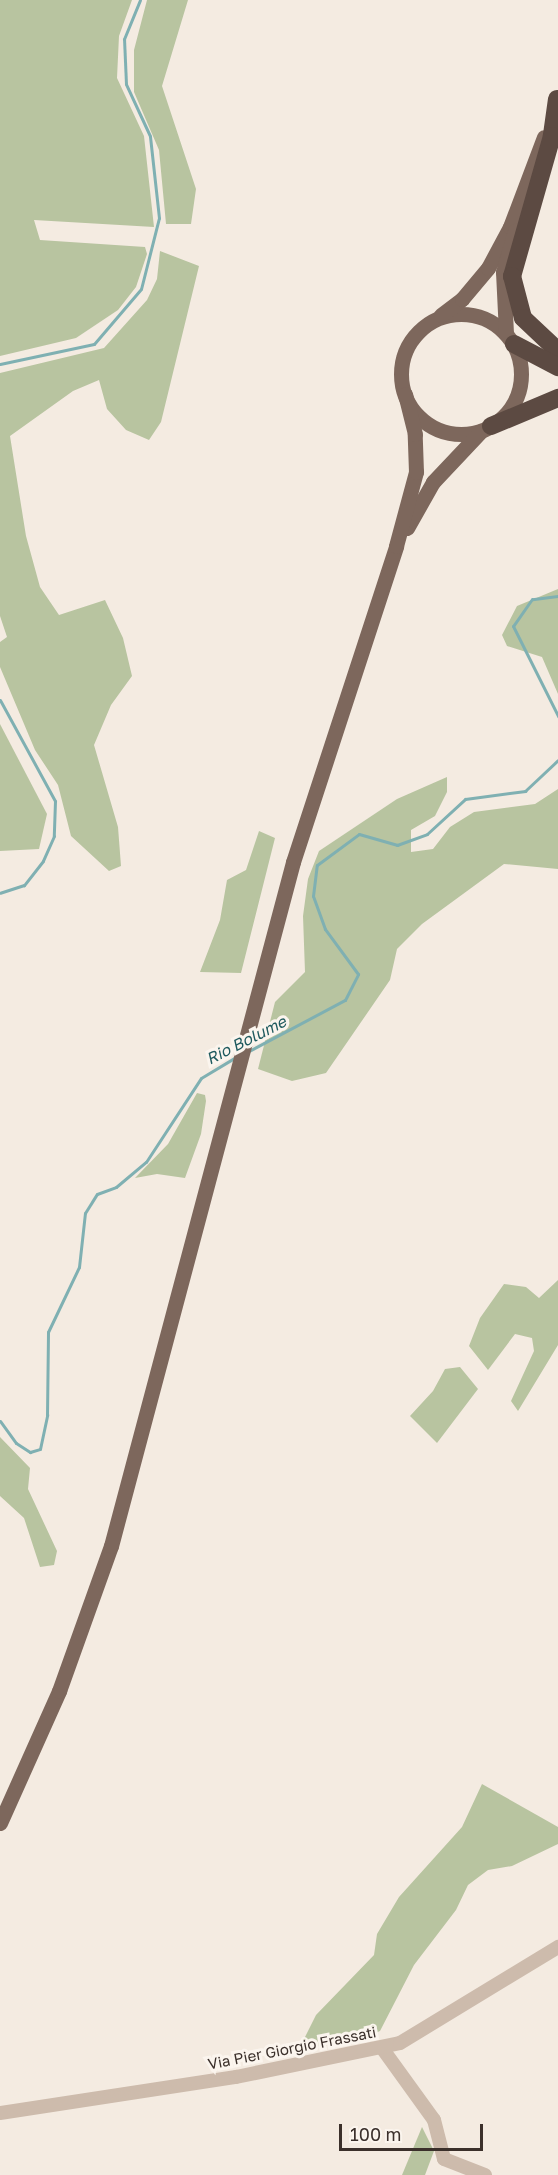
<!DOCTYPE html>
<style>
body{margin:0}
#map{position:relative;width:558px;height:2175px;overflow:hidden;background:#f4ebe1;font-family:"Golos Text",sans-serif}
div>[style]{position:absolute}
.green>*{inset:0;background:#b8c4a0}
.stream>*{height:3px;margin:-1.5px;padding:0 1.5px;transform-origin:1.5px;border-radius:1.5px;background:#7fb0b2}
.minor>*{height:14px;margin:-7px;padding:0 7px;transform-origin:7px;border-radius:7px;background:#cdbbac}
.major>*{height:15px;margin:-7.5px;padding:0 7.5px;transform-origin:7.5px;border-radius:7.5px;background:#7d675c}
.major>.ring{margin:-7.5px;padding:0;box-sizing:content-box;background:none;border:15px solid #7d675c;border-radius:50%}
.highway>*{height:18px;margin:-9px;padding:0 9px;transform-origin:9px;border-radius:9px;background:#5c4a42}
span{translate:-50% -50%;white-space:nowrap;text-align:center;line-height:1.15;-webkit-text-stroke:6px #fbf5ee;paint-order:stroke}
.street-label{font-size:15px;color:#3b302b}
.water-label{font-size:16px;color:#1f5a5e;font-style:italic}
.scale{position:absolute;left:339px;top:2124px;width:144px;height:27px;box-sizing:border-box;border:3px solid #3b302b;border-top:0;padding-left:8px;font-size:18px;line-height:21px;white-space:nowrap;color:#3b302b;-webkit-text-stroke:4px #fbf5ee;paint-order:stroke}
</style>
<div id="map">
<div class="green">
<div style="clip-path:polygon(0 0,132px 0,119px 36px,117px 78px,144px 136px,154px 227px,34px 220px,40px 240px,145px 247px,147px 254px,136px 287px,118px 310px,76px 338px,0 356px)"></div>
<div style="clip-path:polygon(147px 0,188px 0,162px 86px,196px 189px,191px 224px,166px 224px,159px 150px,134px 92px,134px 50px)"></div>
<div style="clip-path:polygon(160px 251px,199px 266px,161px 422px,149px 440px,126px 430px,107px 409px,99px 380px,73px 391px,10px 436px,26px 536px,40px 587px,59px 615px,105px 600px,123px 638px,132px 676px,111px 705px,94px 745px,118px 827px,121px 866px,109px 871px,71px 836px,58px 785px,35px 750px,0 667px,0 642px,7px 637px,0 616px,0 373px,104px 348px,147px 300px,157px 279px)"></div>
<div style="clip-path:polygon(558px 589px,558px 694px,542px 657px,507px 646px,502px 635px,517px 606px)"></div>
<div style="clip-path:polygon(0 724px,47px 814px,39px 849px,0 851px)"></div>
<div style="clip-path:polygon(447px 777px,447px 792px,435px 816px,411px 830px,411px 852px,433px 849px,450px 827px,474px 812px,535px 804px,558px 789px,558px 869px,504px 864px,422px 924px,397px 949px,390px 980px,326px 1073px,292px 1081px,258px 1069px,275px 1002px,305px 972px,303px 916px,308px 879px,319px 851px,397px 799px)"></div>
<div style="clip-path:polygon(259px 831px,275px 838px,241px 973px,200px 972px,220px 920px,227px 880px,246px 870px)"></div>
<div style="clip-path:polygon(197px 1093px,205px 1095px,206px 1101px,201px 1134px,185px 1178px,157px 1174px,135px 1178px,168px 1144px)"></div>
<div style="clip-path:polygon(558px 1280px,558px 1345px,518px 1411px,511px 1401px,534px 1351px,532px 1338px,515px 1334px,488px 1370px,469px 1346px,480px 1318px,504px 1284px,526px 1287px,539px 1298px)"></div>
<div style="clip-path:polygon(460px 1367px,478px 1389px,437px 1443px,410px 1416px,433px 1391px,445px 1369px)"></div>
<div style="clip-path:polygon(0 1437px,30px 1468px,28px 1489px,57px 1551px,54px 1565px,40px 1567px,24px 1518px,0 1496px)"></div>
<div style="clip-path:polygon(482px 1784px,558px 1827px,558px 1844px,512px 1866px,488px 1870px,468px 1885px,456px 1910px,414px 1965px,380px 2031px,357px 2041px,299px 2049px,316px 2015px,374px 1955px,377px 1934px,399px 1897px,462px 1827px)"></div>
<div style="clip-path:polygon(422px 2127px,434px 2151px,425px 2175px,402px 2175px)"></div>
</div>
<div class="stream">
<div style="left:0;top:364px;width:96px;rotate:-12deg"></div>
<div style="left:94px;top:344px;width:72px;rotate:-49.5deg"></div>
<div style="left:141px;top:289px;width:73px;rotate:-75.8deg"></div>
<div style="left:159px;top:218px;width:82px;rotate:-96.3deg"></div>
<div style="left:150px;top:136px;width:57px;rotate:-114.8deg"></div>
<div style="left:126px;top:84px;width:45px;rotate:-92.5deg"></div>
<div style="left:124px;top:39px;width:42px;rotate:-67.7deg"></div>
<div style="left:558px;top:596px;width:26px;rotate:173deg"></div>
<div style="left:532px;top:599px;width:33px;rotate:125deg"></div>
<div style="left:513px;top:626px;width:101px;rotate:63.4deg"></div>
<div style="left:0;top:700px;width:115px;rotate:61.4deg"></div>
<div style="left:55px;top:801px;width:35px;rotate:92deg"></div>
<div style="left:54px;top:836px;width:27px;rotate:114deg"></div>
<div style="left:43px;top:861px;width:31px;rotate:128deg"></div>
<div style="left:24px;top:885px;width:25px;rotate:162deg"></div>
<div style="left:247px;top:1052px;width:111px;rotate:-28deg"></div>
<div style="left:345px;top:1000px;width:29px;rotate:-63deg"></div>
<div style="left:358px;top:974px;width:56px;rotate:-126.3deg"></div>
<div style="left:325px;top:929px;width:35px;rotate:-110deg"></div>
<div style="left:313px;top:896px;width:31px;rotate:-83deg"></div>
<div style="left:317px;top:865px;width:52px;rotate:-36.4deg"></div>
<div style="left:359px;top:834px;width:40px;rotate:16deg"></div>
<div style="left:397px;top:845px;width:32px;rotate:-20deg"></div>
<div style="left:427px;top:834px;width:52px;rotate:-42.6deg"></div>
<div style="left:465px;top:799px;width:61px;rotate:-7.6deg"></div>
<div style="left:525px;top:791px;width:45px;rotate:-43.2deg"></div>
<div style="left:0;top:1421px;width:27px;rotate:54deg"></div>
<div style="left:16px;top:1443px;width:17px;rotate:33deg"></div>
<div style="left:30px;top:1452px;width:10px;rotate:-17deg"></div>
<div style="left:40px;top:1449px;width:35px;rotate:-78deg"></div>
<div style="left:47px;top:1415px;width:83px;rotate:-89.3deg"></div>
<div style="left:48px;top:1332px;width:72px;rotate:-64.5deg"></div>
<div style="left:79px;top:1267px;width:54px;rotate:-83.7deg"></div>
<div style="left:85px;top:1213px;width:22px;rotate:-58deg"></div>
<div style="left:97px;top:1194px;width:20px;rotate:-20deg"></div>
<div style="left:116px;top:1187px;width:39px;rotate:-40deg"></div>
<div style="left:146px;top:1162px;width:100px;rotate:-56.8deg"></div>
<div style="left:201px;top:1078px;width:41px;rotate:-31deg"></div>
</div>
<div class="minor">
<div style="left:382px;top:2048px;width:89px;rotate:54.2deg"></div>
<div style="left:434px;top:2120px;width:40px;rotate:75.6deg"></div>
<div style="left:444px;top:2159px;width:44px;rotate:21.3deg"></div>
<div style="left:0;top:2113px;width:239px;rotate:-8.7deg"></div>
<div style="left:236px;top:2077px;width:167px;rotate:-11.7deg"></div>
<div style="left:400px;top:2043px;width:185px;rotate:-31.3deg"></div>
</div>
<div class="major">
<div class="ring" style="left:401px;top:314px;width:105px;height:105px"></div>
<div style="left:441px;top:315px;width:26px;rotate:-37deg"></div>
<div style="left:462px;top:299px;width:40px;rotate:-50deg"></div>
<div style="left:488px;top:268px;width:47px;rotate:-61.8deg"></div>
<div style="left:510px;top:227px;width:96px;rotate:-69.3deg"></div>
<div style="left:506px;top:333px;width:61px;rotate:-92.8deg"></div>
<div style="left:503px;top:272px;width:43px;rotate:-73.7deg"></div>
<div style="left:407px;top:528px;width:53px;rotate:-60.5deg"></div>
<div style="left:433px;top:482px;width:70px;rotate:-46.7deg"></div>
<div style="left:0;top:1823px;width:145px;rotate:-65.9deg"></div>
<div style="left:59px;top:1691px;width:154px;rotate:-70.3deg"></div>
<div style="left:111px;top:1546px;width:708px;rotate:-75.1deg"></div>
<div style="left:293px;top:862px;width:332px;rotate:-71.9deg"></div>
<div style="left:396px;top:546px;width:77px;rotate:-74.9deg"></div>
<div style="left:416px;top:472px;width:38px;rotate:-92deg"></div>
<div style="left:415px;top:434px;width:41px;rotate:-104deg"></div>
</div>
<div class="highway">
<div style="left:557px;top:99px;width:37px;rotate:98deg"></div>
<div style="left:552px;top:136px;width:146px;rotate:105.9deg"></div>
<div style="left:512px;top:276px;width:43px;rotate:75.3deg"></div>
<div style="left:523px;top:318px;width:48px;rotate:43.3deg"></div>
<div style="left:514px;top:344px;width:50px;rotate:27.6deg"></div>
<div style="left:491px;top:426px;width:73px;rotate:-22.7deg"></div>
</div>
<div class="street-label">
<span style="left:292px;top:2048px;rotate:-11deg">Via Pier Giorgio Frassati</span>
</div>
<div class="water-label">
<span style="left:246px;top:1040px;rotate:-27deg">Rio Bolume</span>
</div>
<div class="scale">100 m</div>
</div>
